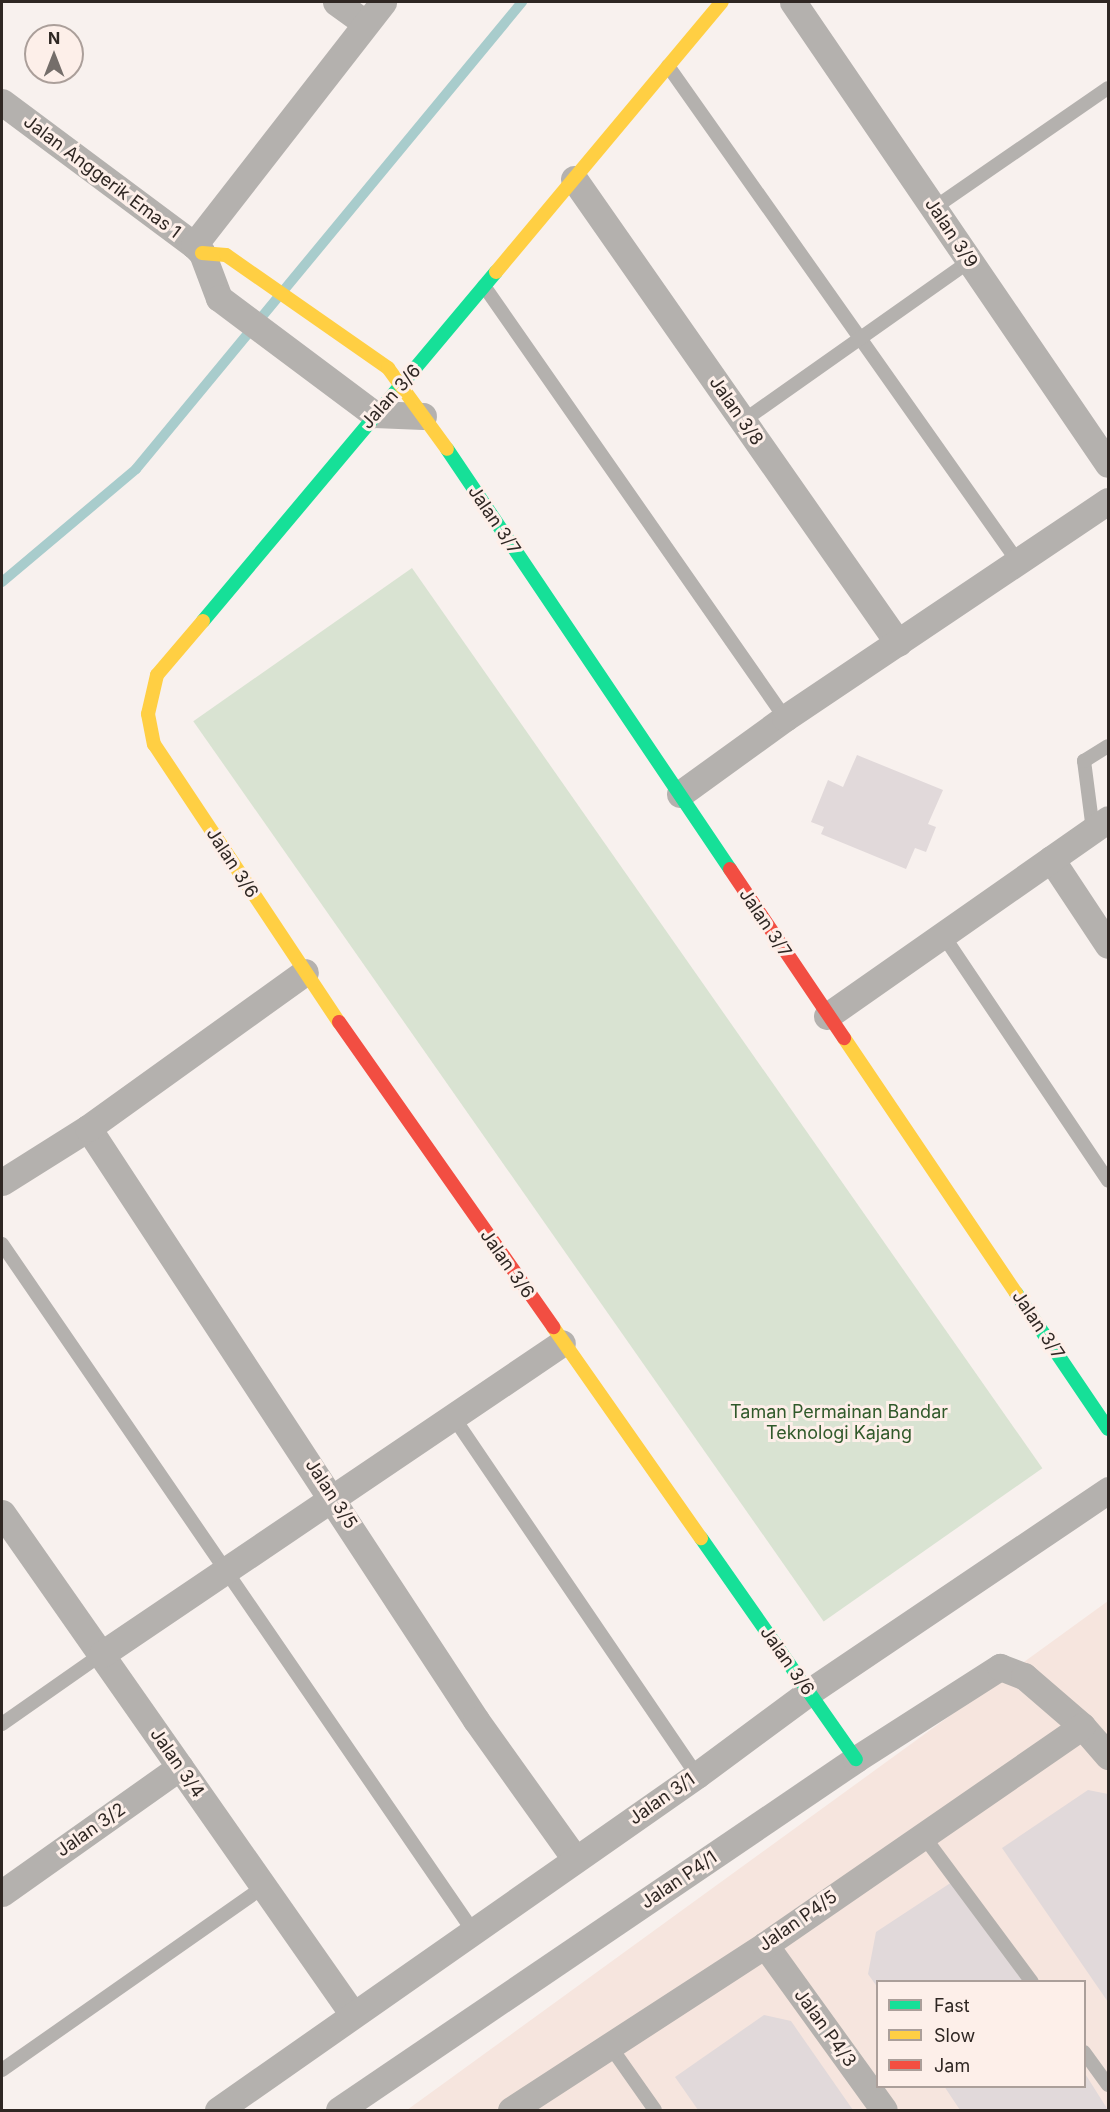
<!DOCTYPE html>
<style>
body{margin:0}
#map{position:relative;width:1110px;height:2112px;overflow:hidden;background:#f8f1ee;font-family:Inter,sans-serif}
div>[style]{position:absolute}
.built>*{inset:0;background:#f6e5de}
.green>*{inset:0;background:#d9e3d2;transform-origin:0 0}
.stream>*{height:10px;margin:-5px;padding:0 5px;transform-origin:5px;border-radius:5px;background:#a8cccc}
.building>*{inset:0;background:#e1d9da}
.lane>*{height:14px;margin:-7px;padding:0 7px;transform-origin:7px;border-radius:7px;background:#b4b1ae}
.street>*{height:27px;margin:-13.5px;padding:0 13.5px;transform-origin:13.5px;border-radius:13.5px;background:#b4b1ae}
.fast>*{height:14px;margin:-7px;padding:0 7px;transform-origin:7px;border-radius:7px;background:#16e098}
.slow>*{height:14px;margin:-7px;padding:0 7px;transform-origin:7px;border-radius:7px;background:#ffcf43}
.jam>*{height:14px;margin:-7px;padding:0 7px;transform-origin:7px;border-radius:7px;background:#f24e42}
span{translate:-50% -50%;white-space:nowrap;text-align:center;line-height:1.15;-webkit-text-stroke:6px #fdefe9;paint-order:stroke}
.street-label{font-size:18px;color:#2f2723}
.park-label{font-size:18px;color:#30592a}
.frame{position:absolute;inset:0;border:3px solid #2f2723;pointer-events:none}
.legend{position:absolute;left:876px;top:1980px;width:210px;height:108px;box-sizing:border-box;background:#fdefe9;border:2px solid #ab9f9a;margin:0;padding:8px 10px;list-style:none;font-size:18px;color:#2f2723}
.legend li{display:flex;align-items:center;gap:12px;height:30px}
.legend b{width:30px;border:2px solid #ab9f9a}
.north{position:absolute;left:24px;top:24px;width:60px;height:60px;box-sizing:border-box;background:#fdefe9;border:2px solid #ab9f9a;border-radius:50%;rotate:0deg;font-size:16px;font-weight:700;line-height:24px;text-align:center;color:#2f2723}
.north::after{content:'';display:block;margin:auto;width:21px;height:27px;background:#756e6a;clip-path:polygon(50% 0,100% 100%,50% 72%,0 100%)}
</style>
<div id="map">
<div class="built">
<div style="clip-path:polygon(evenodd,1108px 1601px,1108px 2110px,407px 2110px,1108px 1601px,878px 1982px,1084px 1982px,1084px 2086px,878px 2086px,878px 1982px)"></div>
</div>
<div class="green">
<div style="left:412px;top:568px;width:1099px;height:267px;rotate:55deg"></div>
</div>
<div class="stream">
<div style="left:2px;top:582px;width:175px;rotate:-40.1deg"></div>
<div style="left:136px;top:469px;width:606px;rotate:-50.42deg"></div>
</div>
<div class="building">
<div style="clip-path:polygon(857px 755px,943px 790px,928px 824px,936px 827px,926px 852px,915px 848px,906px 869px,821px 834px,824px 827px,811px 822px,828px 780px,843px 787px)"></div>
<div style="clip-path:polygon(1088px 1790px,1108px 1794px,1108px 2002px,1002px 1848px)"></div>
<div style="clip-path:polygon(955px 1880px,1024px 1982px,878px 1982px,878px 1988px,868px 1974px,876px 1932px)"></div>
<div style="clip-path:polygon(764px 2015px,791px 2021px,853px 2110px,698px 2110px,675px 2077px)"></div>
<div style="clip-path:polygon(1084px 2072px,1108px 2110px,960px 2110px,944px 2086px,1084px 2086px)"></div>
</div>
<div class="lane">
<div style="left:668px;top:66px;width:607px;rotate:54.79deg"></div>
<div style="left:934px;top:208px;width:211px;rotate:-34.6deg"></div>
<div style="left:484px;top:286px;width:527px;rotate:55.13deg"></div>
<div style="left:743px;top:421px;width:278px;rotate:-35.2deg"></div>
<div style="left:1093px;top:830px;width:70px;rotate:-97.4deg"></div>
<div style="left:1084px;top:761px;width:28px;rotate:-32deg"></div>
<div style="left:943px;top:935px;width:296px;rotate:56.1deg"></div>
<div style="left:2px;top:1244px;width:833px;rotate:55.57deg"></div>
<div style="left:452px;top:1415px;width:435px;rotate:55.8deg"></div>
<div style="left:2px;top:1724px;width:122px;rotate:-35deg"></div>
<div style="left:922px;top:1834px;width:184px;rotate:53.4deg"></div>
<div style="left:610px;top:2046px;width:78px;rotate:54.9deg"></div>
<div style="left:1084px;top:2052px;width:41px;rotate:54deg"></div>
<div style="left:2px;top:2070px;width:321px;rotate:-35deg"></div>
</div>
<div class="street">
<div style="left:336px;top:2px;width:36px;rotate:36deg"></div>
<div style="left:793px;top:2px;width:559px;rotate:55.71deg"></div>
<div style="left:2px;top:102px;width:239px;rotate:36.7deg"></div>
<div style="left:194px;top:245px;width:11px;rotate:45deg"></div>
<div style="left:202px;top:253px;width:48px;rotate:69.3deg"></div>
<div style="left:219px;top:298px;width:194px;rotate:36.8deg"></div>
<div style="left:374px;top:414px;width:49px;rotate:2.3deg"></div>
<div style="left:574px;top:179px;width:566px;rotate:55.07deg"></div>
<div style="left:194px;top:245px;width:308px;rotate:-52.1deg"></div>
<div style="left:680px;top:794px;width:130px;rotate:-35.9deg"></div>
<div style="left:785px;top:718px;width:389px;rotate:-33.9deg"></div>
<div style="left:1051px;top:859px;width:103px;rotate:56.5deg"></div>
<div style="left:827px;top:1016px;width:343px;rotate:-35deg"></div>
<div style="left:88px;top:1128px;width:708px;rotate:56.76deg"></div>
<div style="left:476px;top:1720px;width:171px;rotate:54.5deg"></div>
<div style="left:2px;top:1182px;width:102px;rotate:-32.1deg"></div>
<div style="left:88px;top:1128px;width:267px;rotate:-35.7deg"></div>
<div style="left:2px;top:1513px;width:610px;rotate:55.01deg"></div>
<div style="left:102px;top:1654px;width:555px;rotate:-34.06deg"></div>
<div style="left:2px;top:1893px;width:218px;rotate:-35.3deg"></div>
<div style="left:765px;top:1945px;width:203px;rotate:54.2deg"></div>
<div style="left:218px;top:2110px;width:585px;rotate:-34.97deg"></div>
<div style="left:697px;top:1775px;width:139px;rotate:-36.5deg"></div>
<div style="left:809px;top:1692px;width:361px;rotate:-34deg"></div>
<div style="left:339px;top:2110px;width:625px;rotate:-34.17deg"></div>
<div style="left:856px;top:1759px;width:171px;rotate:-32.6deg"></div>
<div style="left:1000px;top:1667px;width:26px;rotate:21deg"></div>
<div style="left:1024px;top:1676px;width:77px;rotate:40.8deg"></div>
<div style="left:1082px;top:1726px;width:40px;rotate:49deg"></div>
<div style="left:511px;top:2110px;width:303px;rotate:-33deg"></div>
<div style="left:765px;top:1945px;width:385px;rotate:-34.6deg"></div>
</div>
<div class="fast">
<div style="left:447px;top:449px;width:506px;rotate:56.03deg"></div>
<div style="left:203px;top:621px;width:456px;rotate:-50deg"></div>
<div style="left:1016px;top:1293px;width:164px;rotate:55.9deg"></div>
<div style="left:701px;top:1538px;width:270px;rotate:55deg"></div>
</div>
<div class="slow">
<div style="left:202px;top:253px;width:24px;rotate:5deg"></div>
<div style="left:226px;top:255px;width:198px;rotate:34.9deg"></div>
<div style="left:388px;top:368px;width:100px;rotate:53.9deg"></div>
<div style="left:496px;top:272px;width:352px;rotate:-50.1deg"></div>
<div style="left:203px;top:621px;width:71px;rotate:130.4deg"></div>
<div style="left:157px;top:675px;width:40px;rotate:103deg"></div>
<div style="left:148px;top:714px;width:31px;rotate:79deg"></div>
<div style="left:154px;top:744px;width:334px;rotate:56.4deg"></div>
<div style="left:844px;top:1038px;width:308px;rotate:56deg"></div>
<div style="left:553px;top:1327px;width:258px;rotate:55deg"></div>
</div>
<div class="jam">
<div style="left:730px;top:869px;width:204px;rotate:56deg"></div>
<div style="left:339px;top:1022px;width:373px;rotate:54.9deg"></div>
</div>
<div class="street-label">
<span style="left:102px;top:177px;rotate:37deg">Jalan Anggerik Emas 1</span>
<span style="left:951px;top:233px;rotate:56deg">Jalan 3/9</span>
<span style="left:391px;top:397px;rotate:-48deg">Jalan 3/6</span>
<span style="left:736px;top:411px;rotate:55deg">Jalan 3/8</span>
<span style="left:494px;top:520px;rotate:56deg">Jalan 3/7</span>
<span style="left:232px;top:863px;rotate:57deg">Jalan 3/6</span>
<span style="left:765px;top:923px;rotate:56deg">Jalan 3/7</span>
<span style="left:507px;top:1264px;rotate:55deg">Jalan 3/6</span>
<span style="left:1038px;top:1325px;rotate:56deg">Jalan 3/7</span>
<span style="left:331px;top:1494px;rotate:57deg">Jalan 3/5</span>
<span style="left:787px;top:1661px;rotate:55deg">Jalan 3/6</span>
<span style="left:177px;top:1763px;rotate:55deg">Jalan 3/4</span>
<span style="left:662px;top:1799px;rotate:-35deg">Jalan 3/1</span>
<span style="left:91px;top:1830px;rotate:-35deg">Jalan 3/2</span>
<span style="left:679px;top:1880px;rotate:-34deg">Jalan P4/1</span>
<span style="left:798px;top:1921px;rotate:-35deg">Jalan P4/5</span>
<span style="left:825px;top:2028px;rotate:54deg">Jalan P4/3</span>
</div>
<div class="park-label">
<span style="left:839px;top:1423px">Taman Permainan Bandar<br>Teknologi Kajang</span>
</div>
<div class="frame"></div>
<ul class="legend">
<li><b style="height:8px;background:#16e098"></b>Fast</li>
<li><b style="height:8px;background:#ffcf43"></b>Slow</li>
<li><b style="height:8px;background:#f24e42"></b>Jam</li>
</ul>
<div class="north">N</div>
</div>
